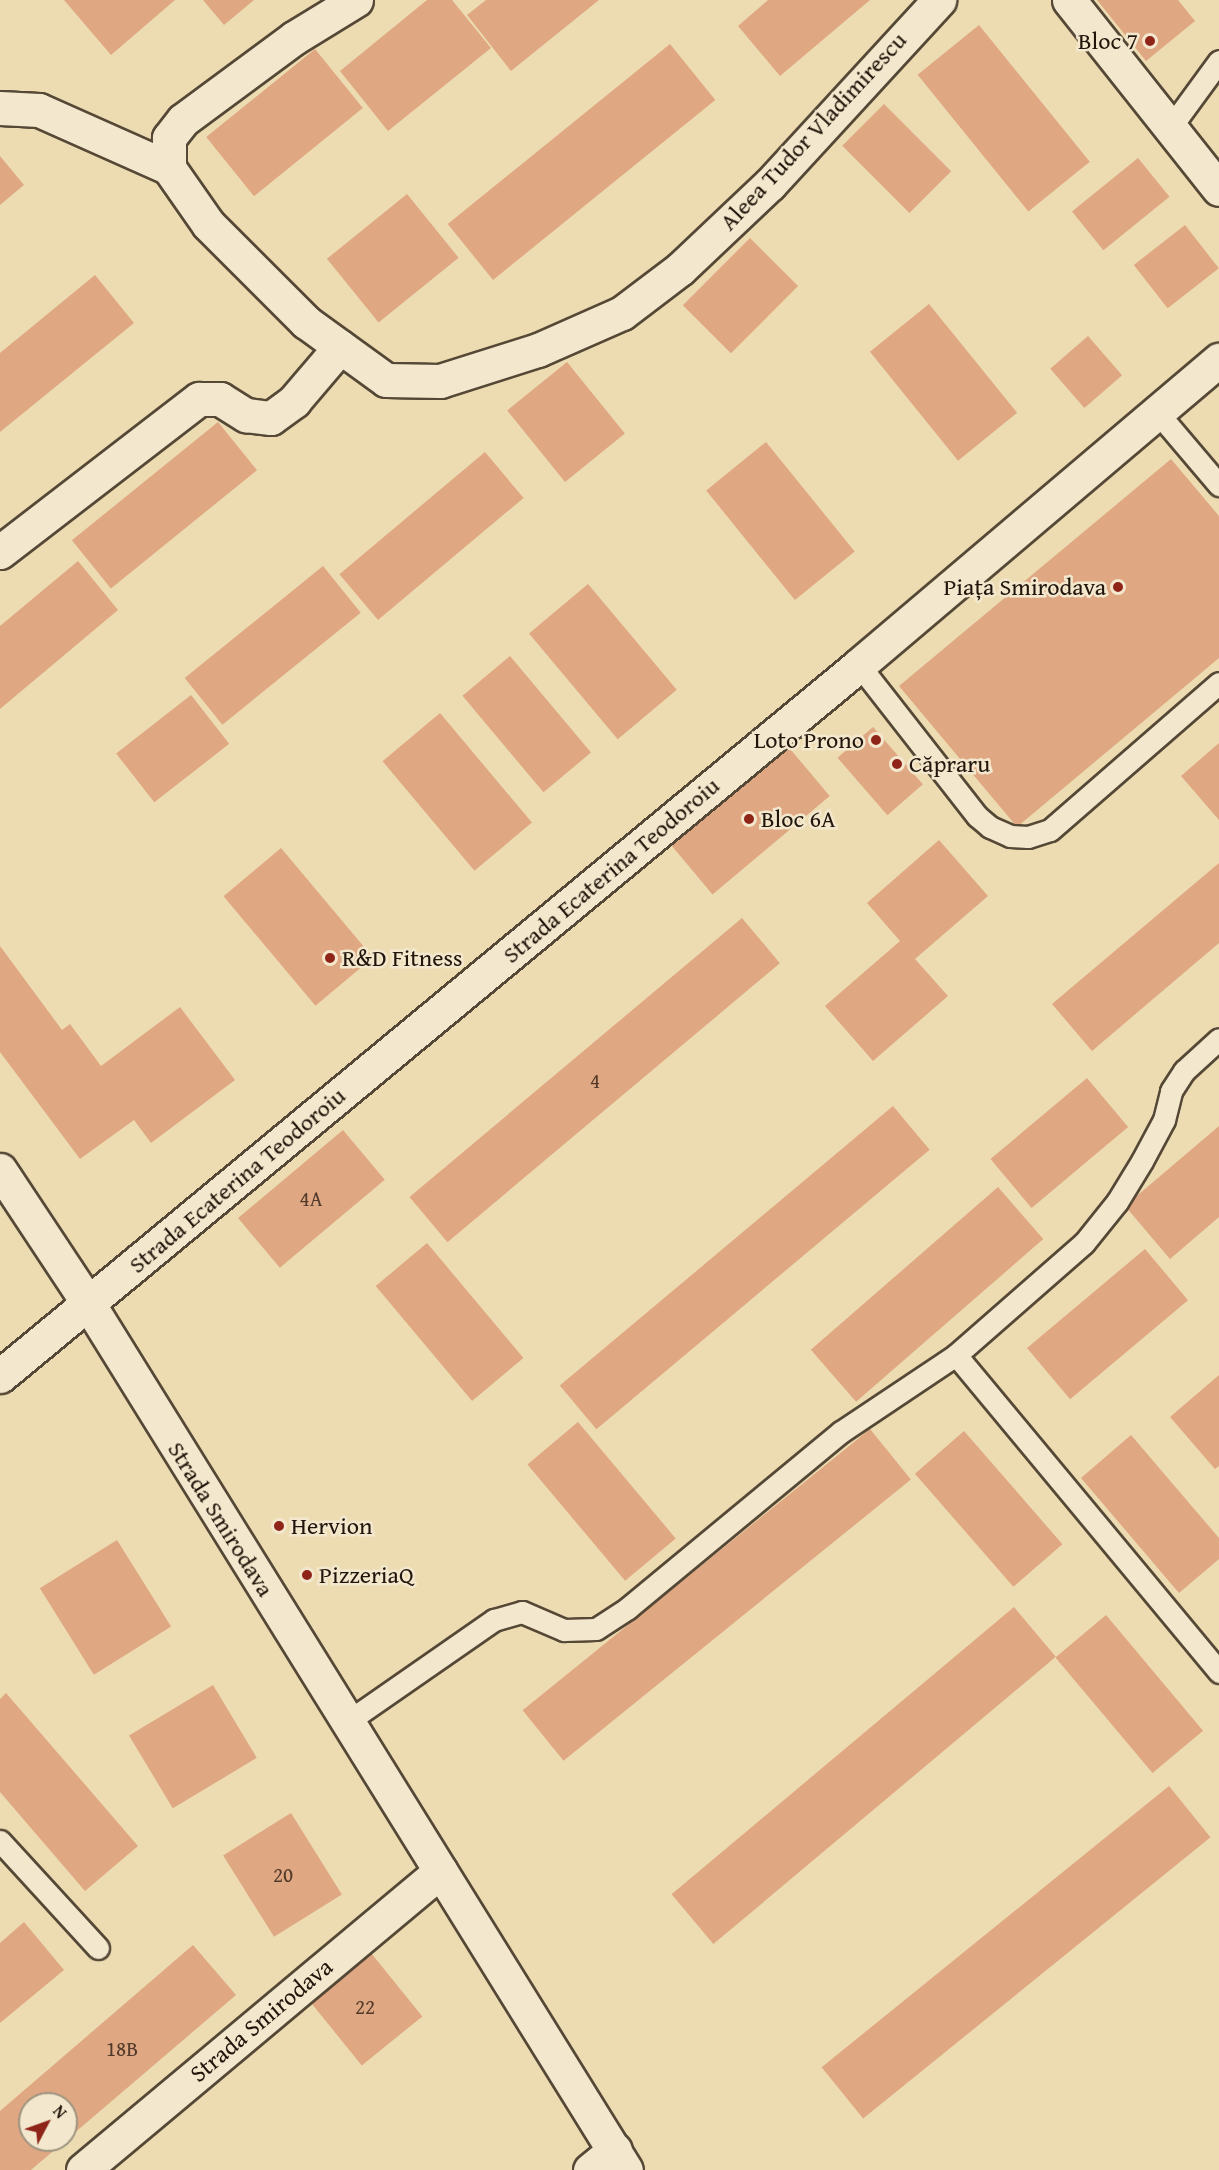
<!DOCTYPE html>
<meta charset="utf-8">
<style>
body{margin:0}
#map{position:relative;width:1219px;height:2170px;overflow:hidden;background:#eddcb2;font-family:"Gentium Book Plus",serif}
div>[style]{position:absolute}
.building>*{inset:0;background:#dfa782;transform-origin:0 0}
.roads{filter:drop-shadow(2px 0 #554836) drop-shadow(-2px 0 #554836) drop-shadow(0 2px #554836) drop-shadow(0 -2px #554836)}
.lane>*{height:21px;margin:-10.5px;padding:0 10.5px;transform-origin:10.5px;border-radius:10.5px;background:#f3e8cd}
.street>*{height:33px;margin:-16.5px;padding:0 16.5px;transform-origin:16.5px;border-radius:16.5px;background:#f3e8cd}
.dots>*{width:16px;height:16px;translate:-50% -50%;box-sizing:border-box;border:3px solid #f3e8cd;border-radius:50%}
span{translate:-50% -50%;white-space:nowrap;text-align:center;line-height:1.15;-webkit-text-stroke:5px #f3e8cd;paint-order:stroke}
.number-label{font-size:21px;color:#513a2a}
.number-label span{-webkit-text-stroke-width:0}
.poi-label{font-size:24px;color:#22160c}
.right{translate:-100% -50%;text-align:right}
.left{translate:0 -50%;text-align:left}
.street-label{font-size:24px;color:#22160c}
.north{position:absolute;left:18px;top:2092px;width:60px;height:60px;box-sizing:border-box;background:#f3e8cd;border:2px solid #9f9480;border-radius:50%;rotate:49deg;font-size:16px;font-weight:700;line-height:24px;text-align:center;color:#22160c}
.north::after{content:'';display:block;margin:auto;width:21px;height:27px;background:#8f2418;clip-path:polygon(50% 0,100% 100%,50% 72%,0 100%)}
</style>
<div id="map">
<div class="building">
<div style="clip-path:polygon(64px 0,175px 0,111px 55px)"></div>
<div style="clip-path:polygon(203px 0,254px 0,224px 25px)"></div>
<div style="clip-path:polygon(427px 0,452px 0,491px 48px,388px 131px,340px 71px)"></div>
<div style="clip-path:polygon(486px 0,599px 0,511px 71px,467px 15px)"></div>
<div style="clip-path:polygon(768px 0,870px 0,780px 76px,738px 26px)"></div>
<div style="clip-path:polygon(1097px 0,1178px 0,1195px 21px,1146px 61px)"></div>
<div style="left:979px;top:25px;width:176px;height:79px;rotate:51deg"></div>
<div style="left:670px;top:44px;width:72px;height:286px;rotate:51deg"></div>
<div style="left:315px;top:49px;width:76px;height:140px;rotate:51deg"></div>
<div style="left:884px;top:104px;width:95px;height:59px;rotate:45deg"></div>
<div style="clip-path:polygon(0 156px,24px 185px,0 205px)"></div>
<div style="left:1138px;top:158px;width:50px;height:85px;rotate:51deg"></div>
<div style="left:407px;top:194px;width:82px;height:103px;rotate:51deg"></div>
<div style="left:1185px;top:225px;width:55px;height:65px;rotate:52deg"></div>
<div style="left:750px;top:238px;width:68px;height:95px;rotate:45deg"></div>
<div style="clip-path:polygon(95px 275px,134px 323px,0 432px,0 353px)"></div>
<div style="left:929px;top:304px;width:140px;height:76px;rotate:51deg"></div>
<div style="left:1088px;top:336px;width:52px;height:50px;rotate:49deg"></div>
<div style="left:567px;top:362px;width:92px;height:77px;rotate:51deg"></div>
<div style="left:218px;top:422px;width:62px;height:188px;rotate:51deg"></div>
<div style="left:766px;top:442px;width:141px;height:77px;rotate:51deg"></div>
<div style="left:485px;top:452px;width:60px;height:190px;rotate:50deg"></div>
<div style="clip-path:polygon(1171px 459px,1219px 516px,1219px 658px,1017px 827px,899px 686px)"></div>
<div style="clip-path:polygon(78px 561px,118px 610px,0 709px,0 626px)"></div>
<div style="left:323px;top:566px;width:60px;height:178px;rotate:51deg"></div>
<div style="left:588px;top:584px;width:138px;height:77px;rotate:50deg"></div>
<div style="left:510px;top:656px;width:126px;height:62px;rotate:50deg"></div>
<div style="left:191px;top:695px;width:62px;height:95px;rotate:52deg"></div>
<div style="left:440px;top:713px;width:143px;height:75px;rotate:50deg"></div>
<div style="left:873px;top:727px;width:76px;height:47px;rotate:49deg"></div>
<div style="clip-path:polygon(1219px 743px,1219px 820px,1181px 776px)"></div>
<div style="left:786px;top:744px;width:68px;height:153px;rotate:50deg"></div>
<div style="clip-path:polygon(939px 840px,988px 896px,915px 959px,948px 996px,873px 1061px,825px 1006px,900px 941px,867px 903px)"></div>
<div style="left:281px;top:848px;width:143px;height:75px;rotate:50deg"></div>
<div style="clip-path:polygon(1219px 863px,1219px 943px,1092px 1051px,1052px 1004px)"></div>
<div style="left:742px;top:918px;width:59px;height:434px;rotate:50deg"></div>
<div style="clip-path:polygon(0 946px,62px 1030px,70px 1024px,101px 1066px,180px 1007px,235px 1080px,151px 1143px,134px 1120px,80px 1159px,0 1052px)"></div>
<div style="left:1087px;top:1078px;width:64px;height:126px;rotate:50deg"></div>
<div style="left:893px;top:1106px;width:57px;height:435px;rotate:50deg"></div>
<div style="clip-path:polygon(1219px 1126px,1219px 1217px,1170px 1259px,1125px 1206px)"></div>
<div style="left:343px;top:1130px;width:65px;height:137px;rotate:50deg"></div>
<div style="left:998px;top:1187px;width:69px;height:248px;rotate:49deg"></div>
<div style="left:427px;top:1243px;width:150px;height:67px;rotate:50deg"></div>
<div style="left:1145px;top:1249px;width:67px;height:154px;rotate:50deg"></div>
<div style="clip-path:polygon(1219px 1375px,1219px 1466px,1215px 1469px,1170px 1417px)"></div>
<div style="left:578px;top:1422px;width:152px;height:66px;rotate:50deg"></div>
<div style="left:870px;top:1429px;width:65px;height:447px;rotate:51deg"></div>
<div style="left:964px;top:1431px;width:150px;height:65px;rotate:49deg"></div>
<div style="clip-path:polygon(1131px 1435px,1219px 1538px,1219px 1559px,1179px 1593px,1081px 1478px)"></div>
<div style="left:117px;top:1540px;width:102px;height:91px;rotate:58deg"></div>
<div style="left:1014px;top:1607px;width:65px;height:447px;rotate:50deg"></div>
<div style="left:1106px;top:1615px;width:151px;height:66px;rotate:50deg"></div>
<div style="left:213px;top:1685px;width:85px;height:98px;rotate:59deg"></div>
<div style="clip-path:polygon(6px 1693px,138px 1846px,85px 1891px,0 1792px,0 1699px)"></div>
<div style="left:1169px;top:1786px;width:66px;height:447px;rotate:51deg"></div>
<div style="left:291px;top:1813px;width:96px;height:80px;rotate:58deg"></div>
<div style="clip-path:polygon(24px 1922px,64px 1970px,0 2023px,0 1943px)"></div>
<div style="clip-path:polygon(evenodd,193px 1945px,236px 1995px,31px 2170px,0 2170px,0 2111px,193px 1945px,30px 2104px,66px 2104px,66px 2140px,30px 2140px,30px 2104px)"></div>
<div style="left:367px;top:1948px;width:88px;height:78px;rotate:51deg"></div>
</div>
<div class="roads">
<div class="lane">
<div style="left:1170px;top:128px;width:83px;rotate:-53.8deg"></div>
<div style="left:1157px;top:412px;width:96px;rotate:49.7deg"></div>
<div style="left:859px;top:665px;width:192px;rotate:52deg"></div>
<div style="left:977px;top:816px;width:17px;rotate:40deg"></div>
<div style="left:990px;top:827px;width:22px;rotate:24deg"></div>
<div style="left:1010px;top:836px;width:18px;rotate:3deg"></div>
<div style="left:1028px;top:837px;width:23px;rotate:-18deg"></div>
<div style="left:1050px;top:830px;width:224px;rotate:-41deg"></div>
<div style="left:956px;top:1355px;width:412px;rotate:50.3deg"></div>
<div style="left:347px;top:1722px;width:179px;rotate:-34.8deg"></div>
<div style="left:494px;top:1620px;width:29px;rotate:-16deg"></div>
<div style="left:522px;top:1612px;width:46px;rotate:23.2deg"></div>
<div style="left:564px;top:1630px;width:32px;rotate:-2deg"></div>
<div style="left:596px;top:1629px;width:38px;rotate:-33deg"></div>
<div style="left:628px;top:1608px;width:276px;rotate:-39.6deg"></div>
<div style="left:841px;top:1432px;width:138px;rotate:-33.8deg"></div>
<div style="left:956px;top:1355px;width:170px;rotate:-41.2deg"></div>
<div style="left:1084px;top:1243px;width:53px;rotate:-51.2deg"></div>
<div style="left:1117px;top:1202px;width:48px;rotate:-58.6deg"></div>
<div style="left:1142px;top:1161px;width:47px;rotate:-61.8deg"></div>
<div style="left:1164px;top:1120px;width:30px;rotate:-76deg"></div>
<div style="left:1171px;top:1091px;width:24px;rotate:-57deg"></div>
<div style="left:1184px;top:1071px;width:47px;rotate:-42.4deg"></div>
<div style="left:0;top:1841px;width:145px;rotate:47.5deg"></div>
</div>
<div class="street">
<div style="left:356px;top:0;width:73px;rotate:148.5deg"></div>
<div style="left:294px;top:38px;width:138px;rotate:143.5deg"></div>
<div style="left:183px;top:120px;width:23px;rotate:128deg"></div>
<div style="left:169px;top:138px;width:30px;rotate:90deg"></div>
<div style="left:169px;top:168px;width:68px;rotate:55.1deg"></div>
<div style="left:208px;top:224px;width:139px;rotate:45deg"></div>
<div style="left:306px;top:322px;width:99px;rotate:35.9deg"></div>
<div style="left:386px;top:380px;width:54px;rotate:1.1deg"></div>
<div style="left:440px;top:381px;width:103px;rotate:-17.6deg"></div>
<div style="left:538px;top:350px;width:92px;rotate:-23.8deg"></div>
<div style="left:622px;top:313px;width:73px;rotate:-37.2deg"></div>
<div style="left:680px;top:269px;width:124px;rotate:-43.4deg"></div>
<div style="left:770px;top:184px;width:250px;rotate:-47.4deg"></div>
<div style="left:1069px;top:0;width:241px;rotate:51.6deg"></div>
<div style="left:0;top:108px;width:39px;rotate:3deg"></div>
<div style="left:39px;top:110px;width:142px;rotate:24deg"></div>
<div style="left:0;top:552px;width:251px;rotate:-37.6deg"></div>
<div style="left:199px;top:399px;width:21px"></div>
<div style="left:220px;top:399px;width:31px;rotate:32deg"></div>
<div style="left:246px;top:415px;width:25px;rotate:7deg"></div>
<div style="left:271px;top:418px;width:29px;rotate:-36deg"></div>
<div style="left:294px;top:401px;width:71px;rotate:-49.6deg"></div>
<div style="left:0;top:1170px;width:159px;rotate:56.5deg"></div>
<div style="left:88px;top:1303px;width:1020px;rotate:58.18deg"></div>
<div style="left:0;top:1376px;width:1115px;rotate:-39.61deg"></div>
<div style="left:859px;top:665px;width:472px;rotate:-40.3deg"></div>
<div style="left:83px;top:2170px;width:466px;rotate:-39.9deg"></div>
<div style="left:590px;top:2170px;width:32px;rotate:-39deg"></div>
</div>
</div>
<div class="dots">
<div style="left:1150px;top:41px;background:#8f2418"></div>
<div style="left:1118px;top:587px;background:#8f2418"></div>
<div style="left:876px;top:740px;background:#8f2418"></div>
<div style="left:897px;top:764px;background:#8f2418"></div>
<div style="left:749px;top:819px;background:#8f2418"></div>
<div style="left:330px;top:958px;background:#8f2418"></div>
<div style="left:279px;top:1526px;background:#8f2418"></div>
<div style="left:307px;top:1575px;background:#8f2418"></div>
</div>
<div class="number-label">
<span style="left:595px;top:1081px">4</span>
<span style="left:311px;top:1199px">4A</span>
<span style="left:283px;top:1875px">20</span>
<span style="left:365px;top:2007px">22</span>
<span style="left:122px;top:2049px">18B</span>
</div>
<div class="poi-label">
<span class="right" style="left:1138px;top:41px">Bloc 7</span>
<span class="right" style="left:1106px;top:587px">Piața Smirodava</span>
<span class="right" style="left:864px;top:740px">Loto Prono</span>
<span class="left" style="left:909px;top:764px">Căpraru</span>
<span class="left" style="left:761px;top:819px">Bloc 6A</span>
<span class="left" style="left:342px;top:958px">R&amp;D Fitness</span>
<span class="left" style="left:291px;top:1526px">Hervion</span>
<span class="left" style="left:319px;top:1575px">PizzeriaQ</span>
</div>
<div class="street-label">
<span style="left:813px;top:131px;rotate:-47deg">Aleea Tudor Vladimirescu</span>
<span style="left:611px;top:870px;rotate:-40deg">Strada Ecaterina Teodoroiu</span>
<span style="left:237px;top:1180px;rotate:-40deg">Strada Ecaterina Teodoroiu</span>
<span style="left:221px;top:1519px;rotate:58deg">Strada Smirodava</span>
<span style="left:261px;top:2020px;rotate:-40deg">Strada Smirodava</span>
</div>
<div class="north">N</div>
</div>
